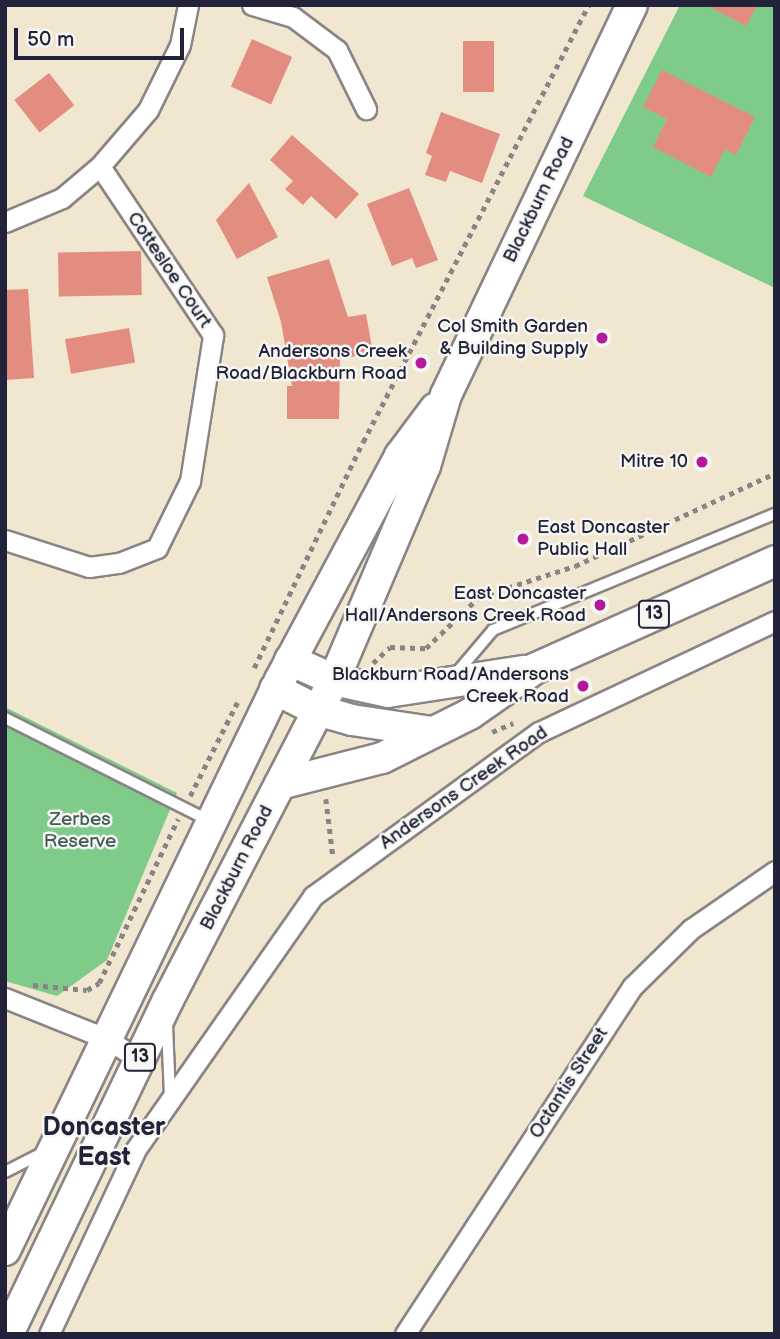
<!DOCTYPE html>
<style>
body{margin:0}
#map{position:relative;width:780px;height:1339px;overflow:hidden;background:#f1e6cf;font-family:"Balsamiq Sans",sans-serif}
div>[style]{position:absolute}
.green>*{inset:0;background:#7ecb8a}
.building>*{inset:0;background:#e38d81;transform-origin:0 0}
.path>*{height:4.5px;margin-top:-2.25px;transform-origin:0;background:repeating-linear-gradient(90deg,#8a8485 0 5px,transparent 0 10px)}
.roads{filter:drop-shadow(2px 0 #8a8485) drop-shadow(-2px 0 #8a8485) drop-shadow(0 2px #8a8485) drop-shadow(0 -2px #8a8485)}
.service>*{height:10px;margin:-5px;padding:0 5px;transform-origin:5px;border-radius:5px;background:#fff}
.minor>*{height:19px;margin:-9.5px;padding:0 9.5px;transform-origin:9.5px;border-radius:9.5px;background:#fff}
.primary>*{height:30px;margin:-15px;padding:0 15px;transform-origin:15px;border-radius:15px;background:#fff}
.dots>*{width:19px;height:19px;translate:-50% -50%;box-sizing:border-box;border:4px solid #f6f6f2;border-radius:50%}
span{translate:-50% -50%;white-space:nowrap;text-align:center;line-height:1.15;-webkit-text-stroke:5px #f6f6f2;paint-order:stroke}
.shield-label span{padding:2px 5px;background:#f6f6f2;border:2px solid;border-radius:5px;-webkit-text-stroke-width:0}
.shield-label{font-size:18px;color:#22223b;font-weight:700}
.street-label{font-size:19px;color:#22223b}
.poi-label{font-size:19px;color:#22223b}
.right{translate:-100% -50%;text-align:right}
.left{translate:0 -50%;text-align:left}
.park-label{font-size:19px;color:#425d57}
.district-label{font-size:26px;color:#22223b;font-weight:700}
.frame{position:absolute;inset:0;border:7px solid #22223b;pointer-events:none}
.scale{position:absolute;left:14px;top:28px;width:170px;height:32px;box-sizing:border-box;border:4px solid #22223b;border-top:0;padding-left:9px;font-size:21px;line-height:24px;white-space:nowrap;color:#22223b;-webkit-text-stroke:5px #f6f6f2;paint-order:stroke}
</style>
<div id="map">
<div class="green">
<div style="clip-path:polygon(680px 5px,775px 5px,775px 288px,583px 196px)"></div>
<div style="clip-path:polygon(5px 707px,177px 793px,107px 960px,57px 996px,5px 981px)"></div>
</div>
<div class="building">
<div style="clip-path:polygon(706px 5px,757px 5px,746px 26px)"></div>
<div style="left:252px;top:39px;width:44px;height:52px;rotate:24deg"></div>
<div style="left:463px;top:41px;width:31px;height:51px"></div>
<div style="clip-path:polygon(662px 70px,755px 117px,736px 155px,725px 149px,711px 177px,653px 147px,667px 119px,643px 107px)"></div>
<div style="left:49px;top:73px;width:41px;height:44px;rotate:52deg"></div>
<div style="clip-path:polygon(441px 112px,500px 134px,482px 183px,450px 171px,446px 182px,425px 175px,432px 156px,426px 153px)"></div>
<div style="clip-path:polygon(292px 135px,359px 194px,336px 219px,311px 196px,303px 205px,285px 189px,293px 181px,270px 160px)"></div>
<div style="clip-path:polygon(249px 183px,278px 237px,237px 259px,216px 220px)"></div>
<div style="clip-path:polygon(409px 188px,438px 260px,416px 268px,412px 258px,392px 266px,367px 204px)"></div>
<div style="left:141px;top:251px;width:44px;height:83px;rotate:89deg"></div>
<div style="clip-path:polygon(329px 259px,348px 317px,366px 314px,373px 353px,340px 359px,339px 419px,287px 419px,287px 386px,292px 386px,281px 322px,267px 277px)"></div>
<div style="clip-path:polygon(28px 289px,34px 378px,5px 380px,5px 290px)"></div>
<div style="left:129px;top:328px;width:35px;height:65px;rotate:80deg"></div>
</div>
<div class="path">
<div style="left:373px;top:663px;width:23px;rotate:-43deg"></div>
<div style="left:390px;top:647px;width:36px;rotate:2deg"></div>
<div style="left:426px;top:648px;width:74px;rotate:-43.9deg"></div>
<div style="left:479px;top:597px;width:101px;rotate:-17.9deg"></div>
<div style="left:575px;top:566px;width:221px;rotate:-24.9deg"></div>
<div style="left:254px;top:668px;width:251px;rotate:-64.3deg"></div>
<div style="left:363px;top:442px;width:492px;rotate:-62.7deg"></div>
<div style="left:492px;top:732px;width:23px;rotate:-23deg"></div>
<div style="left:190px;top:796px;width:106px;rotate:-63.2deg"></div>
<div style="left:326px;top:799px;width:57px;rotate:83deg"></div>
<div style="left:33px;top:985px;width:54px;rotate:5.3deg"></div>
<div style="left:87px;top:990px;width:14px;rotate:-30deg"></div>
<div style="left:99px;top:983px;width:182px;rotate:-64.3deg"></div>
</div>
<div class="roads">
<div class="service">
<div style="left:454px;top:676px;width:60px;rotate:-49.7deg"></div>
<div style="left:493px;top:630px;width:305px;rotate:-22.4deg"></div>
<div style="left:5px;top:718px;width:227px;rotate:26.7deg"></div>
<div style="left:167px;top:1025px;width:72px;rotate:87.6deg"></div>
<div style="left:5px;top:1172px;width:44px;rotate:-27.1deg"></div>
</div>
<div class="minor">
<div style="left:252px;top:5px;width:43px;rotate:16.3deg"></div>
<div style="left:293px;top:17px;width:55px;rotate:36.9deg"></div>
<div style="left:337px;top:50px;width:66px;rotate:63.8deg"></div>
<div style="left:5px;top:222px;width:62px;rotate:-22.8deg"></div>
<div style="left:62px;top:198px;width:50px;rotate:-40.1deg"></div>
<div style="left:100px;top:166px;width:74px;rotate:-49.4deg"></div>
<div style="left:148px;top:110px;width:72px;rotate:-63.8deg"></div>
<div style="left:180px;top:45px;width:41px;rotate:-78.7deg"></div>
<div style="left:5px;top:540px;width:88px;rotate:17.8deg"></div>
<div style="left:89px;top:567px;width:30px;rotate:-8deg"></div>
<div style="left:119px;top:563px;width:41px;rotate:-21.5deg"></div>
<div style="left:157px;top:548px;width:75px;rotate:-63.8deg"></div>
<div style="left:190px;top:481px;width:148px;rotate:-81deg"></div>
<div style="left:213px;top:335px;width:203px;rotate:-123.8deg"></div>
<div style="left:5px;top:998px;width:108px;rotate:21.8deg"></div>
<div style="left:105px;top:1038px;width:40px;rotate:32deg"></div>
<div style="left:49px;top:1334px;width:204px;rotate:-64.8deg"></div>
<div style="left:136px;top:1149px;width:309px;rotate:-55deg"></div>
<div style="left:313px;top:896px;width:279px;rotate:-36deg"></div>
<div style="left:539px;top:732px;width:261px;rotate:-25.2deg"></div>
<div style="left:405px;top:1334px;width:415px;rotate:-56.8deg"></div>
<div style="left:632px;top:987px;width:83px;rotate:-44.5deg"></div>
<div style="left:691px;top:929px;width:102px;rotate:-34.6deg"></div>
</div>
<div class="primary">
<div style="left:290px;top:660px;width:48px;rotate:24.4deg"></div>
<div style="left:334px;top:680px;width:55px;rotate:12.5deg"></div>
<div style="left:388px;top:692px;width:138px;rotate:-8.8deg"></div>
<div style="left:275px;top:689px;width:47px;rotate:26.6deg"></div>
<div style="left:317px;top:710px;width:36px;rotate:16deg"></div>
<div style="left:352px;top:720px;width:81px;rotate:8.5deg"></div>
<div style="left:280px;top:784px;width:105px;rotate:-14.3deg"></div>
<div style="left:382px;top:758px;width:98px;rotate:-26.6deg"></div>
<div style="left:470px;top:714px;width:78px;rotate:-35.1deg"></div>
<div style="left:534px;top:669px;width:264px;rotate:-24.1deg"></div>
<div style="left:5px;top:1250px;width:633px;rotate:-64.24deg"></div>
<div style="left:280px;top:680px;width:254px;rotate:-61.8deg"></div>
<div style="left:400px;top:456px;width:59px;rotate:-53.3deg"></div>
<div style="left:8px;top:1334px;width:370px;rotate:-64.4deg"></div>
<div style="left:168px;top:1000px;width:360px;rotate:-62.6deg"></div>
<div style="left:334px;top:680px;width:233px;rotate:-67deg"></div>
<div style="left:425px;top:466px;width:74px;rotate:-73.5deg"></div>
<div style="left:446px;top:395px;width:432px;rotate:-64.5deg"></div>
</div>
</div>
<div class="dots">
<div style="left:602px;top:338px;background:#b5179e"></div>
<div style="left:421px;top:363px;background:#b5179e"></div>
<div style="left:702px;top:462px;background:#b5179e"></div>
<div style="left:523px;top:539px;background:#b5179e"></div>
<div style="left:600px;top:605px;background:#b5179e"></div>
<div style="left:583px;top:686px;background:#b5179e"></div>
</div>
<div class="shield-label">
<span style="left:654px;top:614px">13</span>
<span style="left:140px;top:1057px">13</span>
</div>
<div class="street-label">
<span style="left:539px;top:200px;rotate:-64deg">Blackburn Road</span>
<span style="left:169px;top:270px;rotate:56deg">Cottesloe Court</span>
<span style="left:464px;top:788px;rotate:-35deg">Andersons Creek Road</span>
<span style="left:237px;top:868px;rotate:-63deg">Blackburn Road</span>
<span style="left:569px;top:1083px;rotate:-57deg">Octantis Street</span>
</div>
<div class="poi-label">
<span class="right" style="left:588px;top:338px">Col Smith Garden<br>&amp; Building Supply</span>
<span class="right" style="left:407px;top:363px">Andersons Creek<br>Road/Blackburn Road</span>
<span class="right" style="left:688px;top:462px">Mitre 10</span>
<span class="left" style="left:537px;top:539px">East Doncaster<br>Public Hall</span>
<span class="right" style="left:586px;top:605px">East Doncaster<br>Hall/Andersons Creek Road</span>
<span class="right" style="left:569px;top:686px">Blackburn Road/Andersons<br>Creek Road</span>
</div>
<div class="park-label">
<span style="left:80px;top:831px">Zerbes<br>Reserve</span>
</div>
<div class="district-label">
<span style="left:104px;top:1143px">Doncaster<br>East</span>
</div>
<div class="frame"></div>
<div class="scale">50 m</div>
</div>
